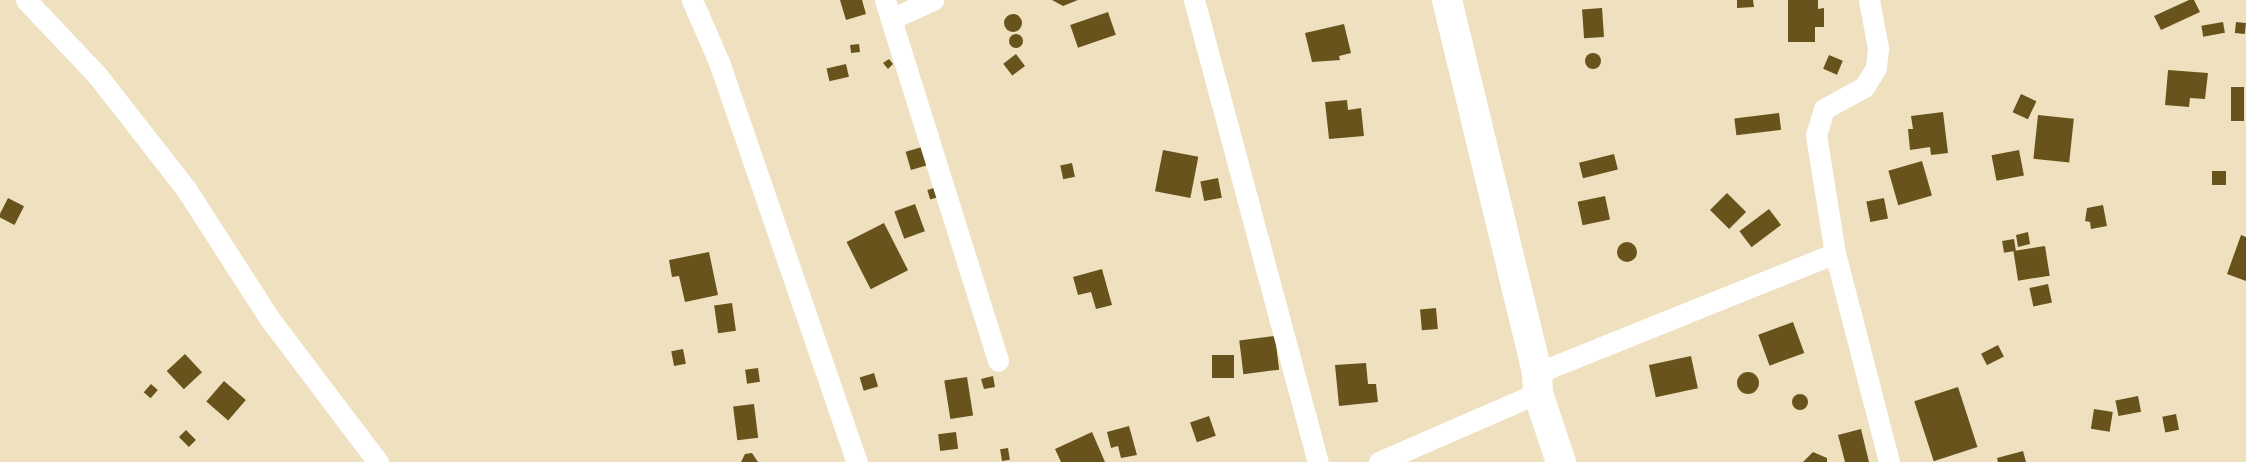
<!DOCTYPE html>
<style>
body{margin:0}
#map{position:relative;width:2246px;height:462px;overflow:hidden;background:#efe1bf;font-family:Georgia,serif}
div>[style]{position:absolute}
.building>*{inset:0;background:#69531d;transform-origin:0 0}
.round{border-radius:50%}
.street>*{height:21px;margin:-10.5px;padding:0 10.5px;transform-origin:10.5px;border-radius:10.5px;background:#fff}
.secondary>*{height:30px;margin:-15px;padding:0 15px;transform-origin:15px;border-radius:15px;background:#fff}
span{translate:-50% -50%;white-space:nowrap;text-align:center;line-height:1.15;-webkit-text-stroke:6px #fff;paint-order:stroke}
</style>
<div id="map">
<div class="building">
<div style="clip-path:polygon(840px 0,862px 0,866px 14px,846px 20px)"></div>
<div style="clip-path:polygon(1052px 0,1078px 0,1063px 6px)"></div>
<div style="clip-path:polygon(1737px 0,1753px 0,1754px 7px,1737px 8px)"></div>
<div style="clip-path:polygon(1788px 0,1818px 0,1818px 9px,1824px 8px,1824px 27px,1815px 27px,1815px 42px,1788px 42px)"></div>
<div style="clip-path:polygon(2189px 0,2194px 0,2200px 12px,2161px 30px,2154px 16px)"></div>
<div style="left:1602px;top:8px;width:29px;height:20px;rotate:86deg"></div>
<div style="left:1108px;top:12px;width:24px;height:40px;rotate:71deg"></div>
<div class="round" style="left:1004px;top:14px;width:18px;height:18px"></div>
<div style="left:2223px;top:22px;width:11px;height:22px;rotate:80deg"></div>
<div style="left:2236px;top:22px;width:10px;height:11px;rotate:6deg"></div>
<div style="clip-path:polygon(1344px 24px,1351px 53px,1339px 56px,1340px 60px,1312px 62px,1305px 33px)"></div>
<div class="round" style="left:1009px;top:34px;width:14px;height:14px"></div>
<div style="left:859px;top:44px;width:8px;height:9px;rotate:83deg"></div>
<div class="round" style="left:1585px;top:53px;width:16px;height:16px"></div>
<div style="left:1016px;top:54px;width:15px;height:16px;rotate:53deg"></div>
<div style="left:1829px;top:55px;width:15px;height:15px;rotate:23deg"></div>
<div style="clip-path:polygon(889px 59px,893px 64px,888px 69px,883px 63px)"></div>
<div style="left:846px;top:64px;width:13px;height:20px;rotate:77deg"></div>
<div style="clip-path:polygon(2168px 70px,2208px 73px,2205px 99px,2190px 98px,2189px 107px,2165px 105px)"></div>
<div style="left:2231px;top:87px;width:13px;height:34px"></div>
<div style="left:2021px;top:94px;width:17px;height:20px;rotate:25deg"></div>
<div style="clip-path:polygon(1347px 100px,1348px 110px,1361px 108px,1364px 136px,1329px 139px,1325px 102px)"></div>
<div style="clip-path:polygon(1943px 112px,1948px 153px,1931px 155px,1930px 147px,1910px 150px,1908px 129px,1913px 129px,1911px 116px)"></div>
<div style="left:1779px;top:113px;width:17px;height:45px;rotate:83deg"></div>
<div style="left:2038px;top:115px;width:36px;height:44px;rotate:6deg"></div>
<div style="left:922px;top:147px;width:19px;height:17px;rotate:74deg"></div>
<div style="left:1163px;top:150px;width:36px;height:42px;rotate:11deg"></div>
<div style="left:2019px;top:150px;width:26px;height:28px;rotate:79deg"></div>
<div style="left:1614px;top:154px;width:16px;height:36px;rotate:76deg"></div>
<div style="left:1922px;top:161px;width:36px;height:35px;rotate:74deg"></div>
<div style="left:1072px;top:163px;width:14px;height:12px;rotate:78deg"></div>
<div style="left:2212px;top:171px;width:14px;height:14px"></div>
<div style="left:1218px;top:178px;width:20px;height:18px;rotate:79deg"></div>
<div style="left:934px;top:188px;width:10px;height:7px;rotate:73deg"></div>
<div style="left:1727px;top:193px;width:27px;height:24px;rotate:45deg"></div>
<div style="left:1605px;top:196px;width:24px;height:28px;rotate:78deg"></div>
<div style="left:8px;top:198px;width:18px;height:21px;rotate:27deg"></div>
<div style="left:1884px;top:198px;width:21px;height:18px;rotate:79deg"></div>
<div style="left:915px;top:204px;width:29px;height:22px;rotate:70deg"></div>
<div style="clip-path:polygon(2103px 205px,2107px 226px,2091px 229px,2090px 222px,2085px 221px,2087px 208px)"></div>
<div style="left:1769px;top:209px;width:20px;height:37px;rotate:53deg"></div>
<div style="left:884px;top:223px;width:53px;height:42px;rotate:63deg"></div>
<div style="clip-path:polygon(2028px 232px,2030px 244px,2018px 247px,2016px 235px)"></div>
<div style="clip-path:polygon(2241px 235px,2246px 237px,2246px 281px,2227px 274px)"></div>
<div style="left:2014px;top:239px;width:12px;height:12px;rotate:81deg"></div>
<div class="round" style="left:1617px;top:242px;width:20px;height:20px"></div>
<div style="left:2045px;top:246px;width:30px;height:32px;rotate:81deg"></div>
<div style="clip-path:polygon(709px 252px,718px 295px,685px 302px,679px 276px,672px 277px,669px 260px)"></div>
<div style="clip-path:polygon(1102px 269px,1112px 305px,1096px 309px,1091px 292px,1078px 295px,1073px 277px)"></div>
<div style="left:2048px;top:284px;width:19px;height:19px;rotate:78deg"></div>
<div style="left:732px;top:303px;width:28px;height:18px;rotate:82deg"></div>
<div style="left:1436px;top:308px;width:21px;height:16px;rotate:85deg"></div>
<div style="left:1793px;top:322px;width:33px;height:37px;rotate:70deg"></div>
<div style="left:1275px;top:336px;width:34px;height:36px;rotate:83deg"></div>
<div style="left:1998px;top:345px;width:13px;height:19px;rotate:63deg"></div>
<div style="left:683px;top:349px;width:15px;height:12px;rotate:79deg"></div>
<div style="left:185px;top:354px;width:25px;height:25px;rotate:47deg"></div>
<div style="left:1212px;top:355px;width:22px;height:23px"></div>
<div style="left:1691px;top:356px;width:33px;height:43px;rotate:78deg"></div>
<div style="clip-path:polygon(1366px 363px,1368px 384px,1376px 384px,1378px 402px,1339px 406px,1335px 365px)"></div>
<div style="left:758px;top:368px;width:14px;height:13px;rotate:82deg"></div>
<div class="round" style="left:1737px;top:372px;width:22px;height:22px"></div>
<div style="left:874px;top:373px;width:14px;height:15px;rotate:73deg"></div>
<div style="clip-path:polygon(993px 376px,995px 387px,984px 389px,981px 379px)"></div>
<div style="left:967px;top:377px;width:39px;height:23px;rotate:81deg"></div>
<div style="left:224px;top:381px;width:29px;height:27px;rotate:41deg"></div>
<div style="left:151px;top:384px;width:9px;height:11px;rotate:41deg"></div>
<div style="left:1958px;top:387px;width:63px;height:46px;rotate:72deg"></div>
<div class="round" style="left:1792px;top:394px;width:16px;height:16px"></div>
<div style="left:2138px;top:396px;width:16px;height:23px;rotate:79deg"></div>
<div style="left:754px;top:404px;width:34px;height:21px;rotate:83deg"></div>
<div style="left:2094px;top:409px;width:19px;height:20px;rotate:9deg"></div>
<div style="left:2176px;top:414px;width:16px;height:14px;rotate:79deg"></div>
<div style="left:1209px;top:416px;width:21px;height:20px;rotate:71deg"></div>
<div style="clip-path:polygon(1129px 426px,1137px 455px,1121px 458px,1118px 446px,1111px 448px,1107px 432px)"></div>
<div style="clip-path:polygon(1861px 429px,1869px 462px,1845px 462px,1838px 435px)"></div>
<div style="left:186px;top:430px;width:14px;height:10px;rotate:45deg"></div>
<div style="left:956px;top:432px;width:17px;height:18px;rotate:83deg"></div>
<div style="clip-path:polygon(1092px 432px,1105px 462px,1061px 462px,1055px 449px)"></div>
<div style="left:1008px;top:448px;width:12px;height:8px;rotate:81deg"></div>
<div style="clip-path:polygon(2023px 451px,2026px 462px,1998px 462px,1997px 458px)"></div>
<div style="clip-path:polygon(1813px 452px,1827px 458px,1827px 462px,1803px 462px)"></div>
<div style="clip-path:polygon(752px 453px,758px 462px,741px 462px,745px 454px)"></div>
</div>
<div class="street">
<div style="left:26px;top:0;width:103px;rotate:46.6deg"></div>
<div style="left:97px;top:75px;width:145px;rotate:52deg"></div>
<div style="left:186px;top:189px;width:153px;rotate:57.2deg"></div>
<div style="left:269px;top:318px;width:181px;rotate:52.9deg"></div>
<div style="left:692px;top:0;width:68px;rotate:66.5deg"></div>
<div style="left:719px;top:62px;width:423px;rotate:71deg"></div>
<div style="left:885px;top:0;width:378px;rotate:72.6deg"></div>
<div style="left:1194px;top:0;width:478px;rotate:75deg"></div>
<div style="left:1869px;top:0;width:49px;rotate:79.4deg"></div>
<div style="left:1878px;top:48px;width:20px;rotate:96deg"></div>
<div style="left:1876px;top:68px;width:22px;rotate:122deg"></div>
<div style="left:1864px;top:87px;width:46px;rotate:151.2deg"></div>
<div style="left:1824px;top:109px;width:27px;rotate:107deg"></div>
<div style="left:1816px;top:135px;width:120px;rotate:80.9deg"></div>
<div style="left:1835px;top:253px;width:216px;rotate:75.5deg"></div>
<div style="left:893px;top:18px;width:44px;rotate:-24.2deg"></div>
<div style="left:1537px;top:373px;width:321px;rotate:-21.9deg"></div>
<div style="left:1379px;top:462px;width:173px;rotate:-23.5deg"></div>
</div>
<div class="secondary">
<div style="left:1447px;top:0;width:384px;rotate:76.4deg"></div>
<div style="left:1537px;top:373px;width:20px;rotate:87deg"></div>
<div style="left:1538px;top:393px;width:73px;rotate:71.6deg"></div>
</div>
</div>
